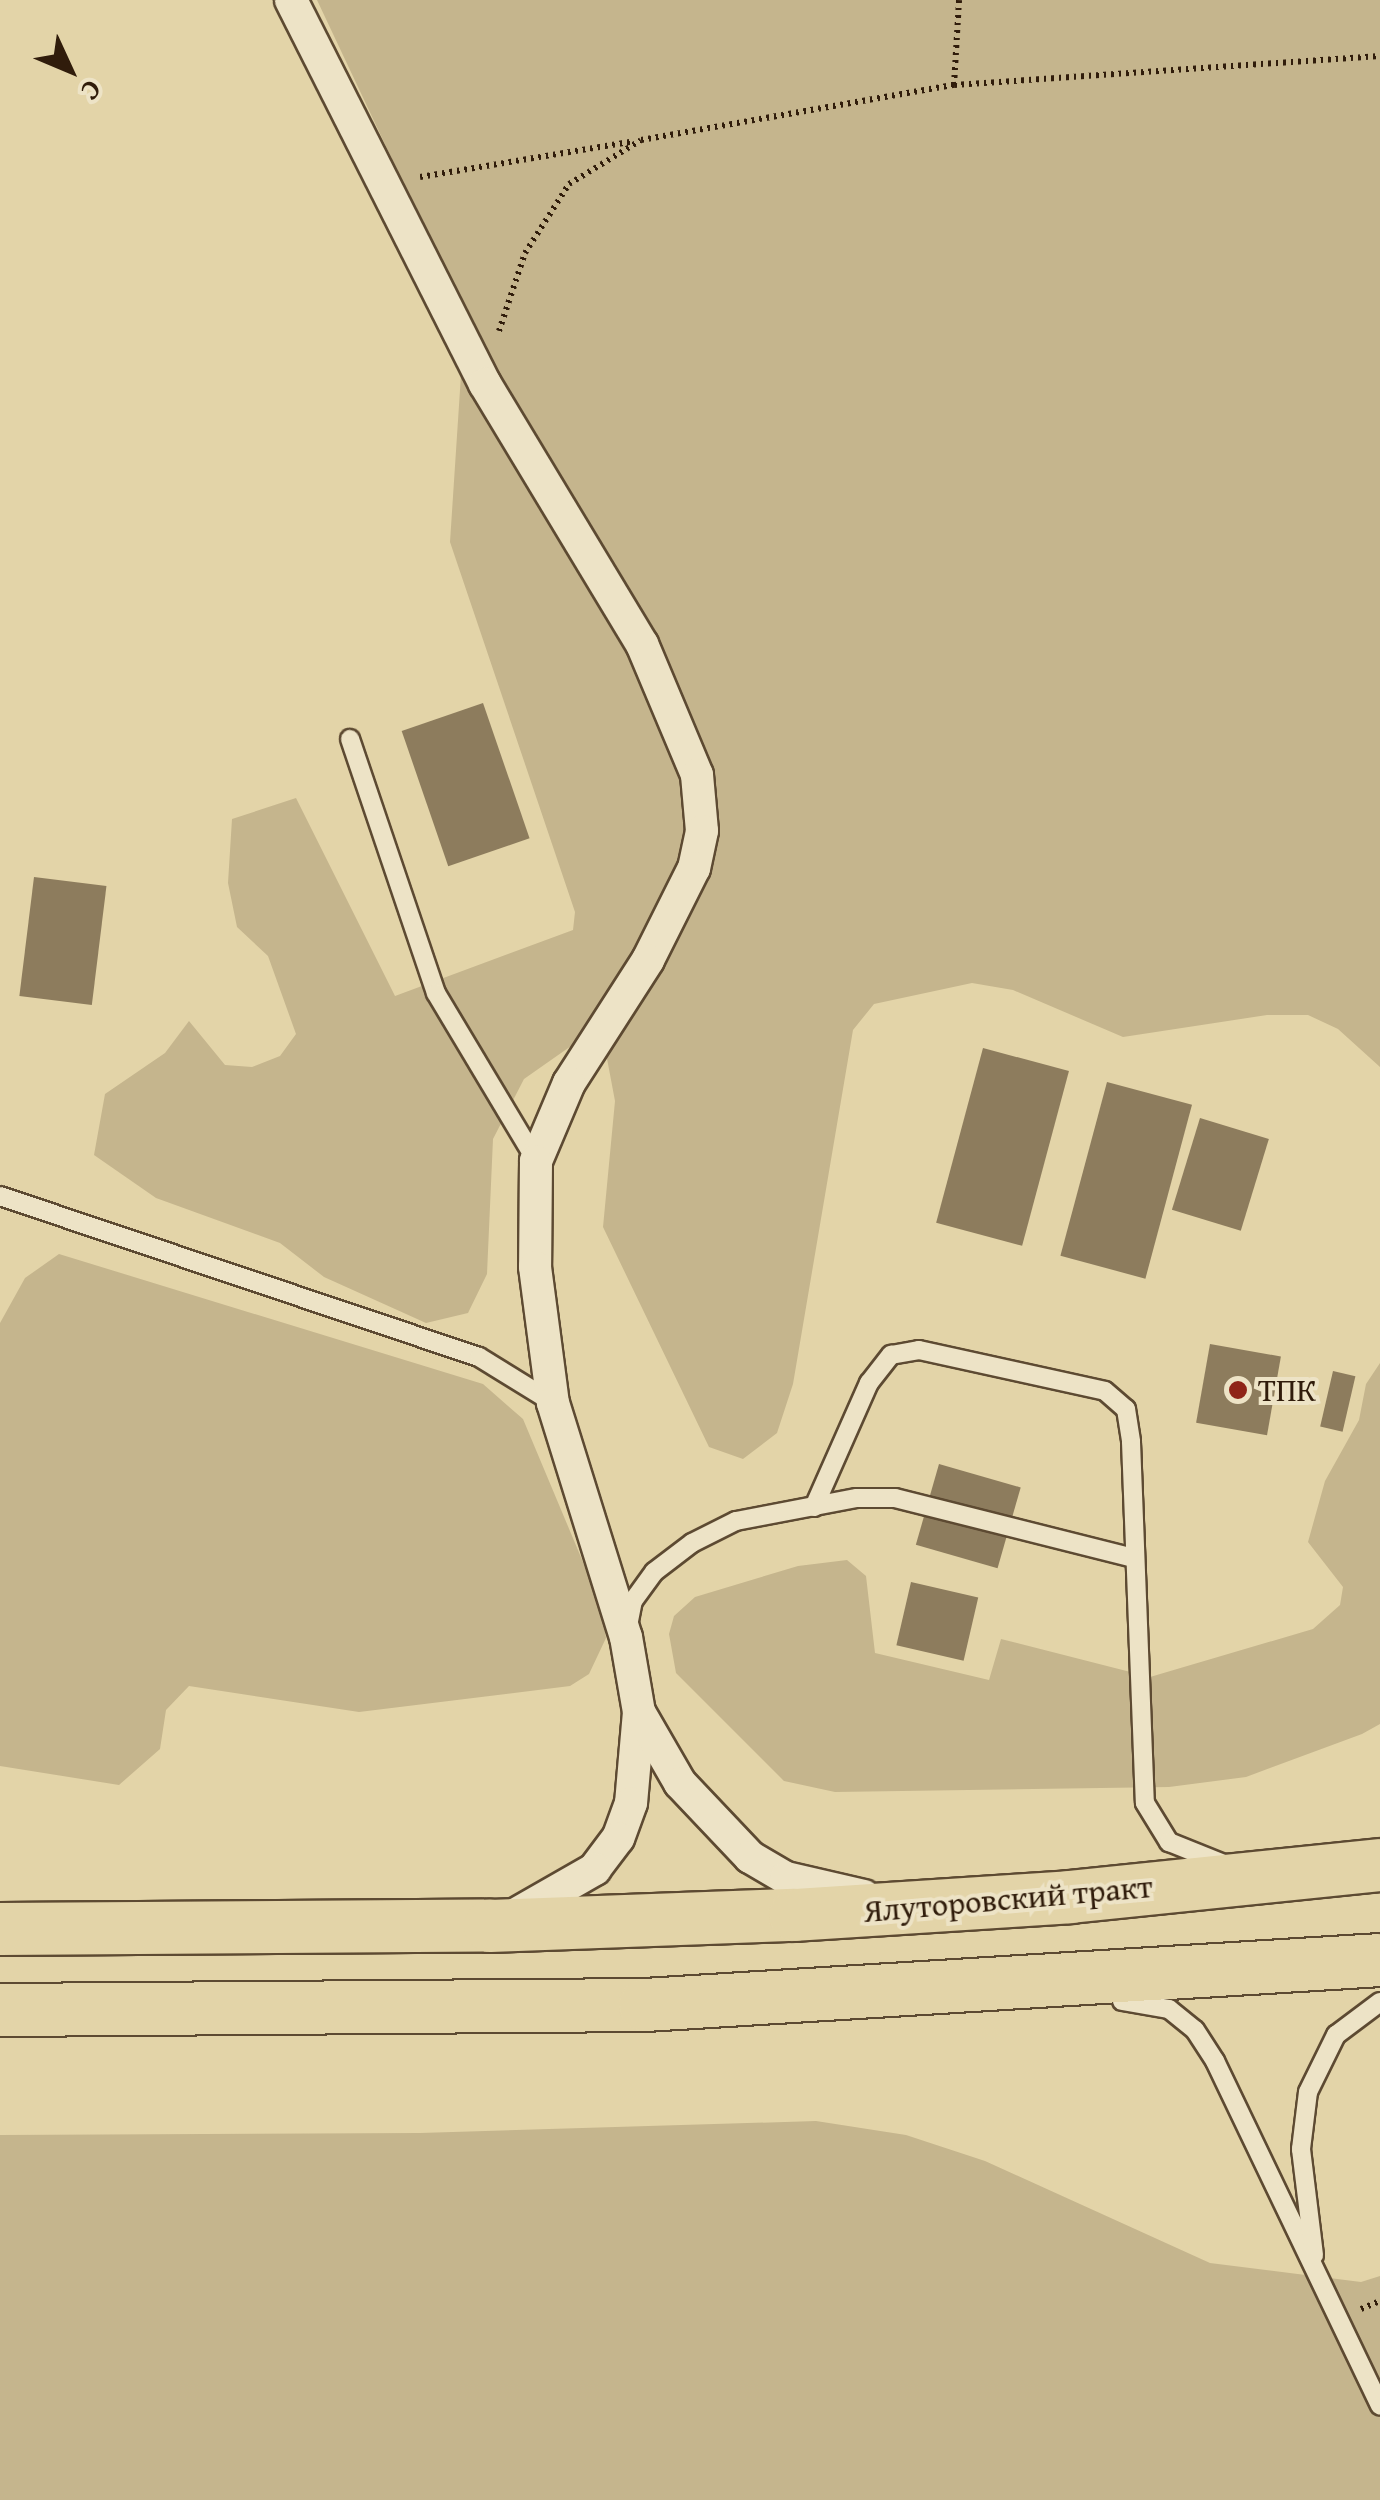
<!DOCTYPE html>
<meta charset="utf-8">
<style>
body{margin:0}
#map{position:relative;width:1380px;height:2500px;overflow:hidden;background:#e3d4a8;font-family:"Gentium Book Plus",serif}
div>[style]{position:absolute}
.green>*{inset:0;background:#c5b58d}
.building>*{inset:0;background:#8d7c5d;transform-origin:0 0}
.path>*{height:6px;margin-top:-3px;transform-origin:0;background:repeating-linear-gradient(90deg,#301c0b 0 2.5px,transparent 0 7.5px)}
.roads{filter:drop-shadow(2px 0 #5d4a32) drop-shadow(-2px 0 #5d4a32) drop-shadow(0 2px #5d4a32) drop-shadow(0 -2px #5d4a32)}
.lane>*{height:18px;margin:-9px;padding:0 9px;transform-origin:9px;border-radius:9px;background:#ede3c6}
.street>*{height:32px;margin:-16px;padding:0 16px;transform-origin:16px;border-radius:16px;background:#ede3c6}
.primary>*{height:52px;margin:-26px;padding:0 26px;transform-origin:26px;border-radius:26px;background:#e3d4a8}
.dots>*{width:28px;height:28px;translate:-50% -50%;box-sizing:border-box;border:5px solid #ede3c6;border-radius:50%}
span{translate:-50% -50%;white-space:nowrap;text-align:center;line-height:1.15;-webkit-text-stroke:8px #ede3c6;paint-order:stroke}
.poi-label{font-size:32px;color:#301c0b}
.left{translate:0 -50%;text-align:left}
.street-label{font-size:32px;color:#301c0b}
.north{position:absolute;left:20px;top:20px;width:100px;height:100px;-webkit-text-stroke:8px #ede3c6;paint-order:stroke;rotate:134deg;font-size:28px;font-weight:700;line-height:40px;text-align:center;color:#301c0b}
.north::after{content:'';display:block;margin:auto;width:35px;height:45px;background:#301c0b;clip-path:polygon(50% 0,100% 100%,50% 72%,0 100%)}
</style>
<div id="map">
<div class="green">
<div style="clip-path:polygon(317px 0,1380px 0,1380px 1067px,1338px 1029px,1308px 1015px,1267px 1015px,1123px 1037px,1013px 990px,972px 983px,874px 1004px,853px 1030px,793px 1384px,777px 1433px,743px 1459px,709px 1447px,603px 1227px,615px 1101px,605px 1048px,591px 1032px,524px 1079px,493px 1139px,487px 1274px,468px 1313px,426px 1323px,324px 1277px,280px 1243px,156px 1198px,94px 1155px,105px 1094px,165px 1053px,189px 1021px,225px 1065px,252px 1067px,280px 1056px,296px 1034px,268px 956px,237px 927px,228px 883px,232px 819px,296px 798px,395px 996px,573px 930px,575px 912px,450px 542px,465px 314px)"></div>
<div style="clip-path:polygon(59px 1254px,483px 1384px,523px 1419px,601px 1605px,606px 1638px,589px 1674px,570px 1686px,359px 1712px,189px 1686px,166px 1710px,160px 1749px,119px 1785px,0 1766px,0 1323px,25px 1278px)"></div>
<div style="clip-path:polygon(1380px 1363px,1380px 1724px,1362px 1734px,1246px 1777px,1169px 1787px,835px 1792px,784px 1781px,676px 1673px,669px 1634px,674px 1616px,695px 1597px,798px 1566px,847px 1560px,866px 1576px,875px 1653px,989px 1680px,1001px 1639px,1150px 1677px,1313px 1629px,1340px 1605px,1343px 1587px,1308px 1542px,1325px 1481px,1359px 1420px,1366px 1384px)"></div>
<div style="clip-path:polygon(816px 2121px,906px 2135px,985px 2161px,1210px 2263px,1361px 2282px,1380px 2276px,1380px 2500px,0 2500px,0 2135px,420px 2133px)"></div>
</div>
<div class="building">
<div style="left:483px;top:703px;width:143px;height:86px;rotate:71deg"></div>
<div style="left:34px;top:877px;width:73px;height:120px;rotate:7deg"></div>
<div style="left:983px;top:1048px;width:89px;height:181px;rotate:15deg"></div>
<div style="left:1107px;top:1082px;width:88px;height:180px;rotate:15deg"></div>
<div style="left:1200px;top:1118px;width:72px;height:96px;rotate:17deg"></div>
<div style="left:1210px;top:1344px;width:72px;height:80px;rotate:10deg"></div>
<div style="left:1333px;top:1371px;width:23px;height:57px;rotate:13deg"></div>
<div style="left:939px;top:1464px;width:85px;height:84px;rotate:16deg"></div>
<div style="left:911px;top:1582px;width:69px;height:65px;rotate:13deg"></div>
</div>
<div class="path">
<div style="left:954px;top:85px;width:85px;rotate:-86.6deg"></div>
<div style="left:420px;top:177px;width:217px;rotate:-9.5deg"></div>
<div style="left:499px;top:331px;width:82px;rotate:-71.6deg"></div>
<div style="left:525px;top:253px;width:82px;rotate:-57.5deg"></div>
<div style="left:569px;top:184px;width:84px;rotate:-31.4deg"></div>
<div style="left:641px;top:140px;width:318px;rotate:-10deg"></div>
<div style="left:954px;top:85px;width:427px;rotate:-3.9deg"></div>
<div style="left:1361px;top:2309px;width:21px;rotate:-23deg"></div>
</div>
<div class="roads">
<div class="lane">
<div style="left:350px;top:739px;width:268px;rotate:71.3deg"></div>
<div style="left:436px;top:993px;width:195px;rotate:59.1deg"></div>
<div style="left:0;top:1196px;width:505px;rotate:18.58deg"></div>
<div style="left:479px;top:1357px;width:86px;rotate:31.7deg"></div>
<div style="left:814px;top:1507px;width:136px;rotate:-66.1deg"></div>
<div style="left:869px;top:1383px;width:36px;rotate:-52deg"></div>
<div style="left:891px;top:1355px;width:28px;rotate:-10deg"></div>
<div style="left:919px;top:1350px;width:190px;rotate:12.4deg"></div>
<div style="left:1105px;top:1391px;width:28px;rotate:41deg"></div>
<div style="left:1126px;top:1409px;width:33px;rotate:81deg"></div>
<div style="left:1131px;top:1442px;width:361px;rotate:87.8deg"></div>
<div style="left:1145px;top:1803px;width:46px;rotate:58.4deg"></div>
<div style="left:1169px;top:1842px;width:59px;rotate:21.8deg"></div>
<div style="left:628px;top:1626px;width:25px;rotate:-79deg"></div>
<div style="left:633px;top:1601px;width:36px;rotate:-54deg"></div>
<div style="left:654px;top:1572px;width:48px;rotate:-37.3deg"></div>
<div style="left:692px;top:1543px;width:49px;rotate:-26.6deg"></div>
<div style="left:736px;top:1521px;width:123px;rotate:-10.8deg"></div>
<div style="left:857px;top:1498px;width:38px"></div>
<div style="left:895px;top:1498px;width:245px;rotate:14.1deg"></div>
<div style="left:1122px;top:2001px;width:48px;rotate:9.7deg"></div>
<div style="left:1169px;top:2009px;width:33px;rotate:39deg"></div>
<div style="left:1195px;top:2030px;width:37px;rotate:57deg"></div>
<div style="left:1215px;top:2061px;width:382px;rotate:64.4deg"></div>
<div style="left:1314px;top:2255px;width:107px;rotate:-97deg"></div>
<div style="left:1301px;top:2149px;width:57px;rotate:-83deg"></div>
<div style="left:1308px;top:2092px;width:64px;rotate:-63.8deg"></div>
<div style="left:1336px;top:2035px;width:55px;rotate:-36.9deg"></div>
</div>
<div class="street">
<div style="left:291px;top:0;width:430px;rotate:63.2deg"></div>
<div style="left:485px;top:384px;width:304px;rotate:58.9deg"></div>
<div style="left:642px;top:644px;width:142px;rotate:67.2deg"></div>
<div style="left:697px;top:775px;width:56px;rotate:84.9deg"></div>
<div style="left:702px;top:831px;width:38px;rotate:102deg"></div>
<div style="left:694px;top:868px;width:103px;rotate:116.6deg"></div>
<div style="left:648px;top:960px;width:146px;rotate:122.7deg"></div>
<div style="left:569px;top:1083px;width:85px;rotate:112.9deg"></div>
<div style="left:536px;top:1161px;width:106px;rotate:90.5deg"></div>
<div style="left:535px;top:1267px;width:137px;rotate:82.5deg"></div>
<div style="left:553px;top:1403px;width:245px;rotate:72.7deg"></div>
<div style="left:626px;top:1637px;width:76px;rotate:80.2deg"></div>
<div style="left:639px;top:1712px;width:91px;rotate:95deg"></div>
<div style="left:631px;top:1803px;width:37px;rotate:110deg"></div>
<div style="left:618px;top:1838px;width:39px;rotate:127deg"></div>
<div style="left:595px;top:1869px;width:95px;rotate:150.2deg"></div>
<div style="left:639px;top:1712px;width:82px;rotate:60deg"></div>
<div style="left:680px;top:1783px;width:102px;rotate:46.6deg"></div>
<div style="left:750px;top:1857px;width:42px;rotate:30.3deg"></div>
<div style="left:786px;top:1878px;width:80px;rotate:13deg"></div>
</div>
<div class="primary">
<div style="left:0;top:1929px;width:490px;rotate:-0.4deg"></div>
<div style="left:490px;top:1926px;width:305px;rotate:-2.1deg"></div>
<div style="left:795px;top:1915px;width:276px;rotate:-3.7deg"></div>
<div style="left:1070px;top:1897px;width:312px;rotate:-5.9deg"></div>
<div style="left:0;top:2010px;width:645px;rotate:-0.44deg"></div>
<div style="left:645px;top:2005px;width:736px;rotate:-3.5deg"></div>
</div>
</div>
<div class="dots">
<div style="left:1238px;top:1390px;background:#8f2418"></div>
</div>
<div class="poi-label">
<span class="left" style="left:1258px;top:1390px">ТПК</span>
</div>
<div class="street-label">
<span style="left:1008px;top:1899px;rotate:-5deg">Ялуторовский тракт</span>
</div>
<div class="north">С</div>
</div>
